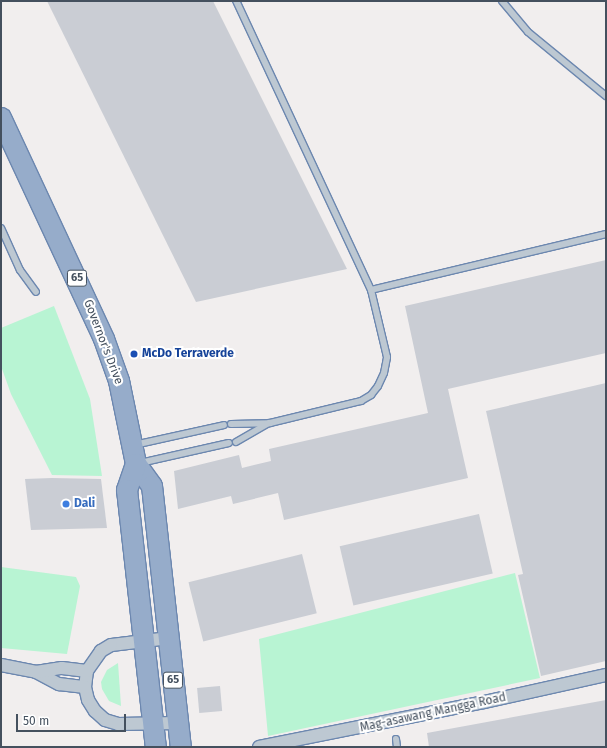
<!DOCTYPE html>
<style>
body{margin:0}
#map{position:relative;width:607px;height:748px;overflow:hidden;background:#f1eeee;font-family:"Fira Sans",sans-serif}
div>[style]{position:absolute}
.green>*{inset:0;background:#b8f4d3}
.building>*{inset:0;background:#cacdd4;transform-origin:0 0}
.roads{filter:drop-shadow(1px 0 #6c87af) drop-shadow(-1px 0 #6c87af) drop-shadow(0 1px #6c87af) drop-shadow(0 -1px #6c87af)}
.service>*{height:6px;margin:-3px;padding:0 3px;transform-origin:3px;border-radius:3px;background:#bdc8d2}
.minor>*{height:12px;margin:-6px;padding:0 6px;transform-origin:6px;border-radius:6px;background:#bdc8d2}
.trunk>*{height:20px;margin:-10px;padding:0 10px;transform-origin:10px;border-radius:10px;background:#96acca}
.dots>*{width:11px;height:11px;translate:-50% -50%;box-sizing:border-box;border:2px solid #fff;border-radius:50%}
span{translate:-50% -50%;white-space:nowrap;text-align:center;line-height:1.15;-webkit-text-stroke:4px #fff;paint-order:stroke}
.shield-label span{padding:1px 3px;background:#fff;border:1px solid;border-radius:3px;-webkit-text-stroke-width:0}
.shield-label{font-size:11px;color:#44505e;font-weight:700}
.street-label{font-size:12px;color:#44505e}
.transit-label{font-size:12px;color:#164399;font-weight:700}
.left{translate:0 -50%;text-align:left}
.shop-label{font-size:12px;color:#366cbe;font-weight:700}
.frame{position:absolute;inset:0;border:2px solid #44505e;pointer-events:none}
.scale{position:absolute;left:16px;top:714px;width:110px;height:18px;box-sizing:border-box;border:2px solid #44505e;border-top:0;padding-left:5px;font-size:12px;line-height:14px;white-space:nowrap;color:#44505e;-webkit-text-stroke:3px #fff;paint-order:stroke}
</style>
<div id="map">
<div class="green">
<div style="clip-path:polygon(54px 306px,90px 399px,102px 476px,52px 475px,11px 394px,1px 366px,1px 328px)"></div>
<div style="clip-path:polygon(1px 567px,76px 577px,80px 586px,67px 654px,1px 648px)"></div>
<div style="clip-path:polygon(515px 573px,540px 678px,268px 736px,259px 639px)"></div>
<div style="clip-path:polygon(118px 663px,121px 706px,109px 701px,102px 689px,101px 682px,107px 670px)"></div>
</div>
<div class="building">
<div style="clip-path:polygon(47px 1px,213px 1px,347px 269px,196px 302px)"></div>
<div style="clip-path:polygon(606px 260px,606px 353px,448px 389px,468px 478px,284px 520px,278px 493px,233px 504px,231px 496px,178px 509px,174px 471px,239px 455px,242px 468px,271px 461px,269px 449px,428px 413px,405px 306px)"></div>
<div style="clip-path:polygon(606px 383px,606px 661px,541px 676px,518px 575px,523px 574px,486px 411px)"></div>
<div style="clip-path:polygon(52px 478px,101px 479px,107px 528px,31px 530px,25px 479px)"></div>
<div style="left:479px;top:514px;width:61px;height:143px;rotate:77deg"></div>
<div style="left:302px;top:554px;width:61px;height:117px;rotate:76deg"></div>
<div style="left:220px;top:686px;width:25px;height:23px;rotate:85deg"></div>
<div style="clip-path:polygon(606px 700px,606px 747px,429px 747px,427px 733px)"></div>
</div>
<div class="roads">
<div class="service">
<div style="left:502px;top:1px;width:40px;rotate:50deg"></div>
<div style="left:528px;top:32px;width:101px;rotate:39.4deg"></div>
<div style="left:1px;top:228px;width:46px;rotate:65.7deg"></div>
<div style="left:20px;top:270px;width:27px;rotate:54deg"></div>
<div style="left:371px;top:290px;width:242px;rotate:-13.4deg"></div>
<div style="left:231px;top:424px;width:39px;rotate:-1deg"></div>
<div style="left:270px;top:423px;width:94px;rotate:-13.6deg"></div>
<div style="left:361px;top:401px;width:12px;rotate:-31deg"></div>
<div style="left:371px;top:395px;width:11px;rotate:-52deg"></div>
<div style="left:378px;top:386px;width:14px;rotate:-65deg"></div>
<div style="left:384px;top:373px;width:16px;rotate:-79deg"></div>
<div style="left:387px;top:357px;width:69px;rotate:-103.4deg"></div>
<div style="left:371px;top:290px;width:319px;rotate:-115deg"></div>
<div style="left:236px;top:442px;width:38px;rotate:-30deg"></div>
<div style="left:134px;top:445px;width:92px;rotate:-12.5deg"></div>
<div style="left:140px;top:463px;width:91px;rotate:-12.7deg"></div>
<div style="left:396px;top:739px;width:8px;rotate:83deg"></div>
</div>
<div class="minor">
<div style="left:169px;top:638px;width:58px;rotate:173.1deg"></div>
<div style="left:111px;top:645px;width:12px;rotate:149deg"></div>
<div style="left:101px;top:651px;width:24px;rotate:125deg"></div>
<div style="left:87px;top:671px;width:16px;rotate:97deg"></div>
<div style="left:85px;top:687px;width:13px;rotate:77deg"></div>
<div style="left:88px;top:700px;width:13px;rotate:58deg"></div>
<div style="left:95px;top:711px;width:13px;rotate:42deg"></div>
<div style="left:105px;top:720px;width:14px;rotate:17deg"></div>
<div style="left:118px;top:724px;width:60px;rotate:-1deg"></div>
<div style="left:1px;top:665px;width:36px;rotate:11deg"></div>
<div style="left:36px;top:672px;width:26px;rotate:28deg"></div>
<div style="left:59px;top:684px;width:26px;rotate:7deg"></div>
<div style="left:36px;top:672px;width:26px;rotate:-9deg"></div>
<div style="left:62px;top:668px;width:25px;rotate:7deg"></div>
<div style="left:259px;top:747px;width:229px;rotate:-11.3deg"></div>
<div style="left:484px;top:702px;width:125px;rotate:-12.5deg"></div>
</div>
<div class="trunk">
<div style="left:1px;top:118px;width:244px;rotate:65deg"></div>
<div style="left:104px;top:339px;width:45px;rotate:70.3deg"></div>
<div style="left:119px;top:381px;width:85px;rotate:78.4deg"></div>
<div style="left:136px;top:464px;width:27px;rotate:54deg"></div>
<div style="left:152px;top:486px;width:263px;rotate:83.7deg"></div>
<div style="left:136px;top:464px;width:28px;rotate:109deg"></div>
<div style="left:127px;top:490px;width:259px;rotate:83.6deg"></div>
</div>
</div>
<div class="dots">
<div style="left:134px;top:354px;background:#1a4fb4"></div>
<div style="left:66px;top:504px;background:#3f7fe0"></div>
</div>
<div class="shield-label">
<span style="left:77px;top:278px">65</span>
<span style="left:173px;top:680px">65</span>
</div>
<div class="street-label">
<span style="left:103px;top:342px;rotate:69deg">Governor's Drive</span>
<span style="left:433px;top:713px;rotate:-12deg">Mag-asawang Mangga Road</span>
</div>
<div class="transit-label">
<span class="left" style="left:142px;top:354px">McDo Terraverde</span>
</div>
<div class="shop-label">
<span class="left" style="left:74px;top:504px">Dali</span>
</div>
<div class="frame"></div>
<div class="scale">50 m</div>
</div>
